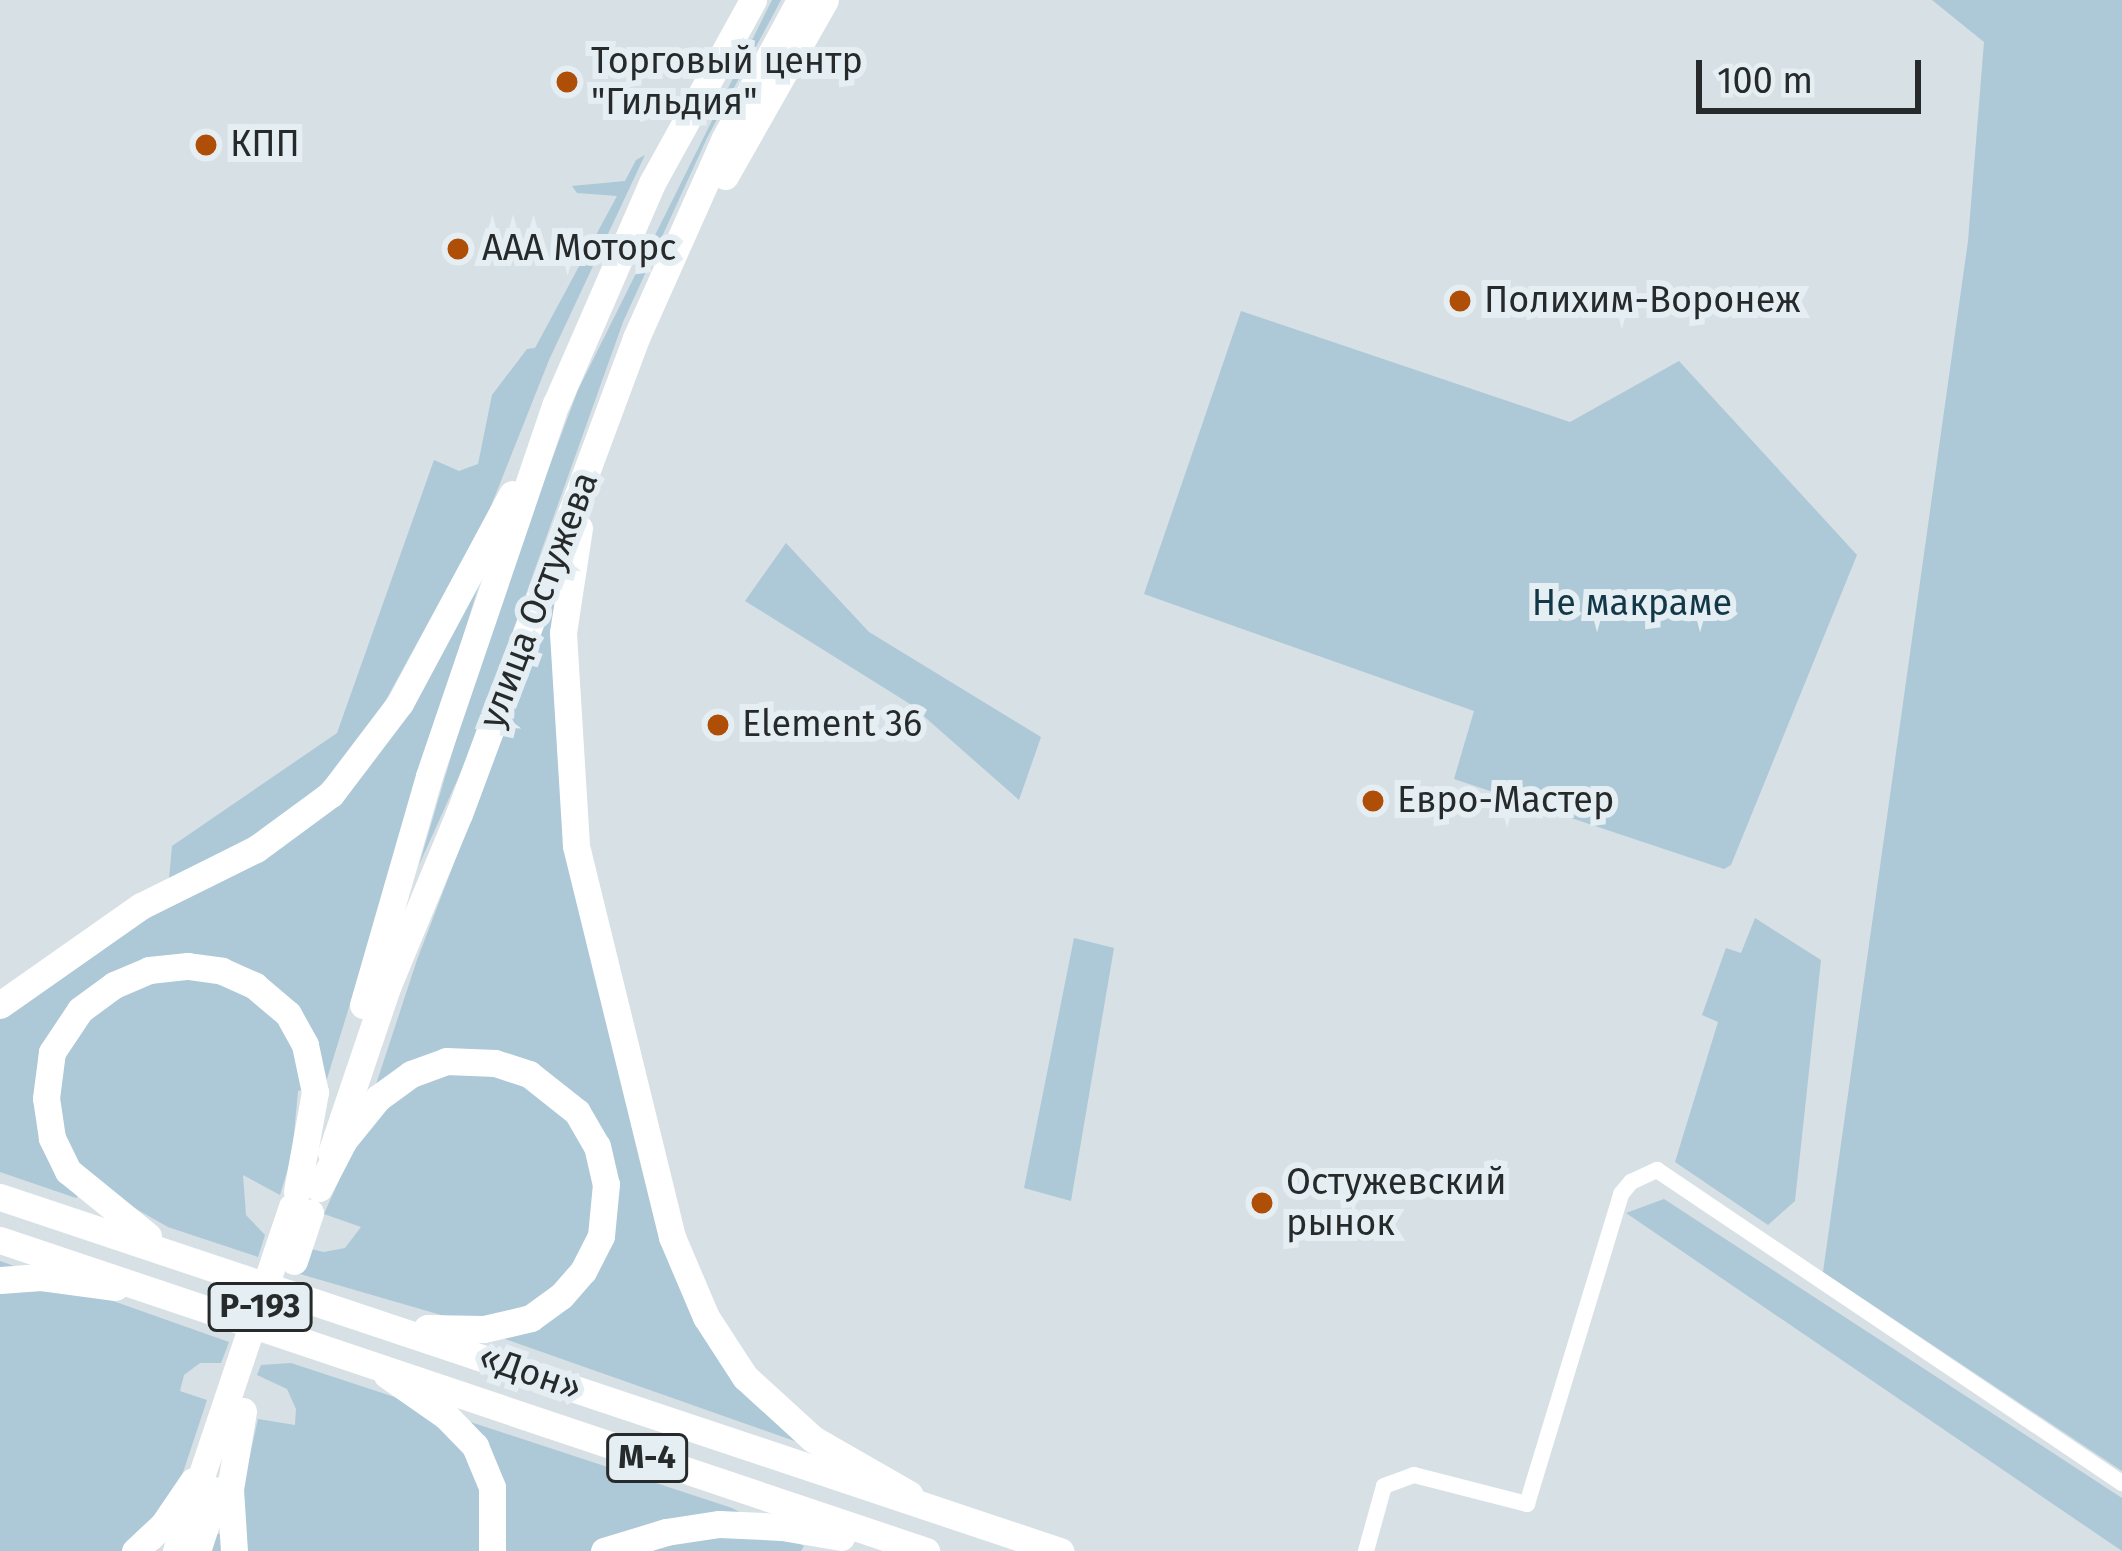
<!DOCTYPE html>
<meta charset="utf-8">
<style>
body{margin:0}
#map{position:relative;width:2122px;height:1551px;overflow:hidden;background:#d7e0e5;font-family:"Fira Sans",sans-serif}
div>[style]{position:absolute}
.green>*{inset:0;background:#adc8d6}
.minor>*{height:16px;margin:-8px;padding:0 8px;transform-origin:8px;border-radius:8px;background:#fff}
.primary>*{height:27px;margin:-13.5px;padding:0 13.5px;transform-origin:13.5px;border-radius:13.5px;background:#fff}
.trunk>*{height:27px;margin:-13.5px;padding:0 13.5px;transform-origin:13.5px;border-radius:13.5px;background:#fff}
.dots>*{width:33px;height:33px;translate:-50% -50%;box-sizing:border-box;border:6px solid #e4eef3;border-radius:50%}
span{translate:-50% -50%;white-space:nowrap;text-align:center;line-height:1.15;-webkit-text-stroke:12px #e4eef3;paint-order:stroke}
.shield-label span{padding:3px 9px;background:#e4eef3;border:3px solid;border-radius:9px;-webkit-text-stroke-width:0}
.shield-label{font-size:33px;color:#262a2b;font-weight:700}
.poi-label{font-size:36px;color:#262a2b}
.left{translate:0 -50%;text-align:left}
.street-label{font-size:36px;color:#262a2b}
.park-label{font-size:36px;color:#123747}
.scale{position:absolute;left:1696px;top:60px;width:225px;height:54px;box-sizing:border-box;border:6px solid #262a2b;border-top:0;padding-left:15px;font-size:36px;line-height:42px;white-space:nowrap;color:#262a2b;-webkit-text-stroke:9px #e4eef3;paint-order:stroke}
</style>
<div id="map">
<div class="green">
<div style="clip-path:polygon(772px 0,781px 0,707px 138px,623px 322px,469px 754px,419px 865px,490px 625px,578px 390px)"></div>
<div style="clip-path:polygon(1932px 0,2122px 0,2122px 1471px,1823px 1272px,1968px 241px,1984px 42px)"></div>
<div style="clip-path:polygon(645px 155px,549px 360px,489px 511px,363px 742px,289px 817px,169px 879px,172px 846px,337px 733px,434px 460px,459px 471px,478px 464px,492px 395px,527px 349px,535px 348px,617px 196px,577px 193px,572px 186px,625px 181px,636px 160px)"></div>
<div style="clip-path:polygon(1241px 311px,1570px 422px,1679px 361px,1857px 555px,1731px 865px,1724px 869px,1454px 779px,1474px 711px,1144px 594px)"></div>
<div style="clip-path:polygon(786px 543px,869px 632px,1041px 737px,1019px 800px,910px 704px,745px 601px)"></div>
<div style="clip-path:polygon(486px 562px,326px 1082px,298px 1091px,292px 1155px,280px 1195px,243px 1175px,246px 1215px,265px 1235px,258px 1257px,168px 1227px,92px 1184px,76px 1198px,0 1172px,0 1019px,89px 952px,346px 795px,392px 735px)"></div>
<div style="clip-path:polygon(559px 588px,553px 679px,666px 1247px,803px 1444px,505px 1339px,499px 1319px,448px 1317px,293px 1272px,302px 1247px,324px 1252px,345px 1248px,361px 1227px,324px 1214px,360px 1133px,417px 960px)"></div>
<div style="clip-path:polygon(1755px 918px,1821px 960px,1795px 1201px,1768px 1225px,1675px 1162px,1718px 1022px,1702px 1015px,1726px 948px,1741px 953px)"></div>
<div style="clip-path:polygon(1074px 938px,1114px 948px,1071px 1201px,1024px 1188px)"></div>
<div style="clip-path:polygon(1664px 1199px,2122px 1498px,2122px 1551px,1626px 1213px)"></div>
<div style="clip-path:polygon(0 1261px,229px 1342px,221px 1363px,200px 1363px,184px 1375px,180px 1391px,207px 1400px,157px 1551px,0 1551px)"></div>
<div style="clip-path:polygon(291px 1363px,732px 1508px,804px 1546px,801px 1551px,204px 1551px,208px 1536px,242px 1529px,244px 1482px,258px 1419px,295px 1425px,296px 1409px,287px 1389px,257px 1375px,261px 1365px)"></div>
</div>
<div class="minor">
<div style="left:1366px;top:1551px;width:67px;rotate:-74.5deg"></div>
<div style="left:1384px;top:1486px;width:32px;rotate:-20deg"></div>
<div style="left:1414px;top:1475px;width:117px;rotate:14.4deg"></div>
<div style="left:1527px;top:1504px;width:324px;rotate:-73.1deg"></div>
<div style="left:1621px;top:1194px;width:16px;rotate:-50deg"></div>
<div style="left:1631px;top:1182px;width:29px;rotate:-25deg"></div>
<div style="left:1657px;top:1170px;width:561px;rotate:33.95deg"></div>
</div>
<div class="primary">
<div style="left:725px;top:176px;width:202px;rotate:-60.4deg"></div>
<div style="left:579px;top:528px;width:106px;rotate:98.7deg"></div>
<div style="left:563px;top:633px;width:213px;rotate:86.5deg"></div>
<div style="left:576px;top:846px;width:403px;rotate:76.2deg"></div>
<div style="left:672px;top:1237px;width:87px;rotate:67deg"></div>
<div style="left:706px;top:1317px;width:72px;rotate:57deg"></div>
<div style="left:745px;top:1377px;width:92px;rotate:42.4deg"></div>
<div style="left:813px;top:1439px;width:111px;rotate:29.8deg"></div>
<div style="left:0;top:1005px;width:172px;rotate:-35.1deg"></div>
<div style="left:141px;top:906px;width:128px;rotate:-26.4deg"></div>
<div style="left:256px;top:849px;width:93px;rotate:-36.3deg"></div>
<div style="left:331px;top:794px;width:114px;rotate:-52.8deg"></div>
<div style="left:400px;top:703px;width:237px;rotate:-61.8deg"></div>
<div style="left:363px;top:1005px;width:238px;rotate:-73.9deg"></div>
<div style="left:429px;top:776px;width:393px;rotate:-71.2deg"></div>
<div style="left:556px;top:404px;width:241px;rotate:-66.5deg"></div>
<div style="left:652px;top:183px;width:209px;rotate:-61.1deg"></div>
<div style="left:331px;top:1153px;width:177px;rotate:-71.3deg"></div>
<div style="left:388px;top:985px;width:185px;rotate:-67.5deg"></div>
<div style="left:459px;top:814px;width:508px;rotate:-69.6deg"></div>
<div style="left:636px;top:338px;width:217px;rotate:-66deg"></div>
<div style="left:724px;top:140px;width:159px;rotate:-61.5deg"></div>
<div style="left:0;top:1280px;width:41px;rotate:-4.2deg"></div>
<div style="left:41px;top:1277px;width:75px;rotate:7.7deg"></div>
<div style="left:387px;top:1375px;width:72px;rotate:34.8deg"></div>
<div style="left:446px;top:1416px;width:42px;rotate:46deg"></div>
<div style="left:475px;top:1446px;width:44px;rotate:67.5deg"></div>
<div style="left:492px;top:1487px;width:64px;rotate:90deg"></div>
<div style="left:135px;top:1551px;width:38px;rotate:-43deg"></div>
<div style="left:163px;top:1525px;width:53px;rotate:-55.7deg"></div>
<div style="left:234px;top:1551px;width:62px;rotate:-93.7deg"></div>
<div style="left:230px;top:1489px;width:79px;rotate:-80.5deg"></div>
</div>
<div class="trunk">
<div style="left:319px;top:1188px;width:54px;rotate:-62.5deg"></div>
<div style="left:344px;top:1140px;width:54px;rotate:-51deg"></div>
<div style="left:378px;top:1098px;width:41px;rotate:-36deg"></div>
<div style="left:411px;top:1074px;width:37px;rotate:-20deg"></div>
<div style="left:446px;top:1061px;width:49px;rotate:2.3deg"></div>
<div style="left:495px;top:1063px;width:36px;rotate:18deg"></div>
<div style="left:529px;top:1074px;width:61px;rotate:38.4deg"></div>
<div style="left:577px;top:1112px;width:39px;rotate:60deg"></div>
<div style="left:597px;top:1146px;width:39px;rotate:77deg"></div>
<div style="left:606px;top:1184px;width:52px;rotate:95.5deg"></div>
<div style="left:601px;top:1236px;width:39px;rotate:117deg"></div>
<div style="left:583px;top:1271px;width:33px;rotate:131deg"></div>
<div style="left:561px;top:1296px;width:37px;rotate:144deg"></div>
<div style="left:531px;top:1318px;width:48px;rotate:166.8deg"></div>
<div style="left:484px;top:1329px;width:57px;rotate:-179deg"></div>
<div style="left:0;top:1197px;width:1118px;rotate:18.47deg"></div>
<div style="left:148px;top:1236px;width:103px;rotate:-140.9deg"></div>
<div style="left:68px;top:1171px;width:37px;rotate:-116deg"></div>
<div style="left:52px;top:1138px;width:40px;rotate:-98.5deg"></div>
<div style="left:46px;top:1098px;width:46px;rotate:-82.6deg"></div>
<div style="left:52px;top:1052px;width:50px;rotate:-56.3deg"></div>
<div style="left:80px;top:1010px;width:42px;rotate:-36.3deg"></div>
<div style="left:114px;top:985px;width:38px;rotate:-23deg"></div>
<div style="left:149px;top:970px;width:39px;rotate:-6deg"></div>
<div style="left:188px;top:966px;width:34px;rotate:8deg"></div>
<div style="left:222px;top:971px;width:36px;rotate:24deg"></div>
<div style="left:255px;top:986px;width:43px;rotate:40.3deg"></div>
<div style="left:288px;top:1014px;width:35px;rotate:61deg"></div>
<div style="left:305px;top:1045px;width:48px;rotate:78deg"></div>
<div style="left:315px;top:1092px;width:101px;rotate:100.3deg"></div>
<div style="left:0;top:1240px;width:977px;rotate:18.56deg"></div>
<div style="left:294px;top:1261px;width:51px;rotate:-71.6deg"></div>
<div style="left:176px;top:1551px;width:363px;rotate:-71.4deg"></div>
<div style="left:197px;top:1551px;width:64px;rotate:-71.8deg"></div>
<div style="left:604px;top:1551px;width:65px;rotate:-17deg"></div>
<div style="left:666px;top:1532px;width:54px;rotate:-8.6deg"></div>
<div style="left:719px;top:1524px;width:63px;rotate:2.7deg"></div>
<div style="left:782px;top:1527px;width:60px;rotate:9.6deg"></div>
</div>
<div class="dots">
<div style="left:567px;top:82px;background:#af4e07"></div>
<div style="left:206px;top:145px;background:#af4e07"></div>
<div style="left:458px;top:249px;background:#af4e07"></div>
<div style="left:1460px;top:301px;background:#af4e07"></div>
<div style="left:718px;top:725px;background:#af4e07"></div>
<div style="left:1373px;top:801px;background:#af4e07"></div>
<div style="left:1262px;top:1203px;background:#af4e07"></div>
</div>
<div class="shield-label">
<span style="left:260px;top:1307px">Р-193</span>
<span style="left:647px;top:1458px">М-4</span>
</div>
<div class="poi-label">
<span class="left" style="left:591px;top:82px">Торговый центр<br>"Гильдия"</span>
<span class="left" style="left:230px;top:145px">КПП</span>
<span class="left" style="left:482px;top:249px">ААА Моторс</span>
<span class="left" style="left:1484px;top:301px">Полихим-Воронеж</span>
<span class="left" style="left:742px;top:725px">Element 36</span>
<span class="left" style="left:1397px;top:801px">Евро-Мастер</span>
<span class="left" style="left:1286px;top:1203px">Остужевский<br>рынок</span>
</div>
<div class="street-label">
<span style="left:539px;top:600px;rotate:-69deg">улица Остужева</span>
<span style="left:530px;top:1373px;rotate:19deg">«Дон»</span>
</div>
<div class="park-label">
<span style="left:1632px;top:604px">Не макраме</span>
</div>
<div class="scale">100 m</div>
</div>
